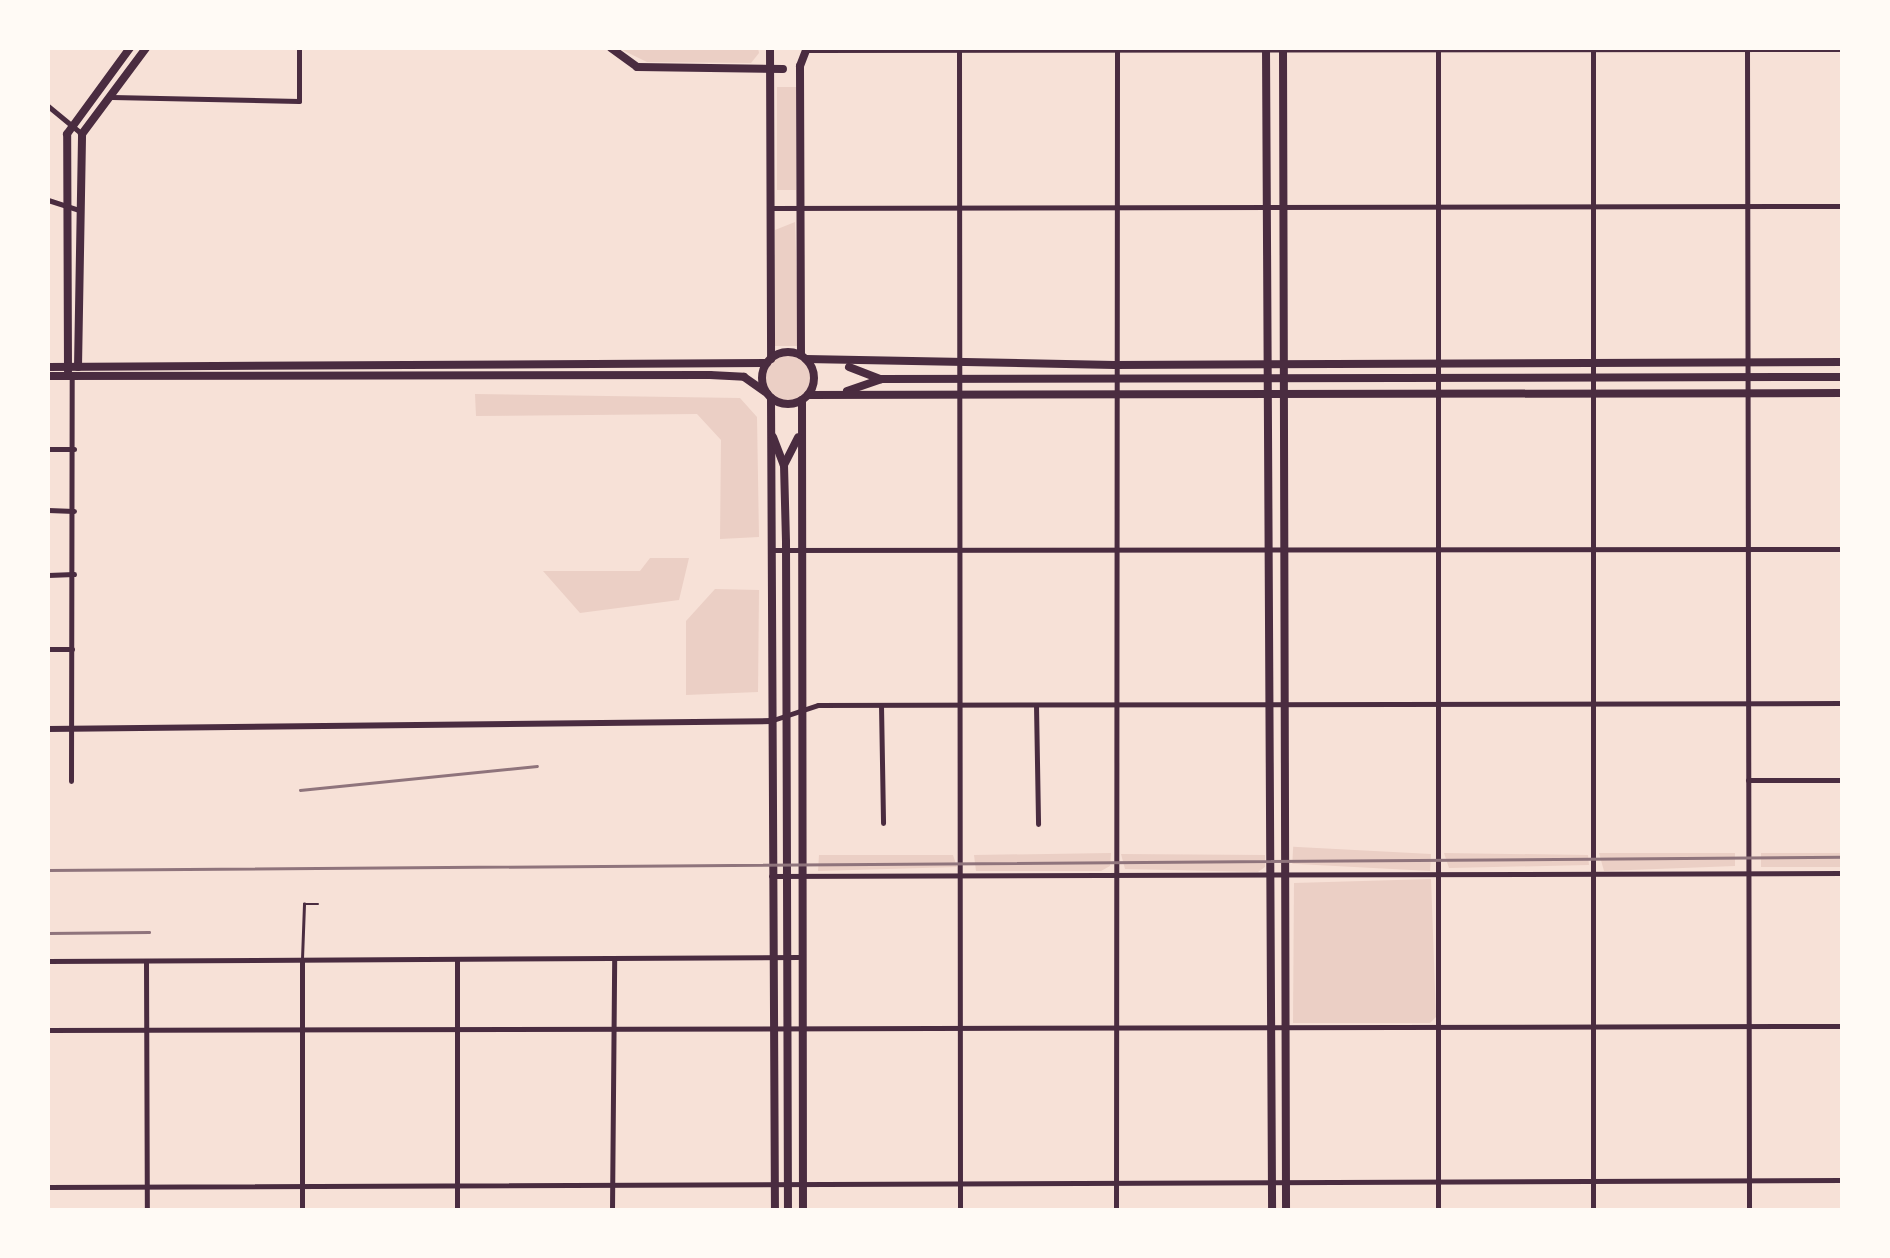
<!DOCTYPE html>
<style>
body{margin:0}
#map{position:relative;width:1890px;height:1258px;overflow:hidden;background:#f7e1d7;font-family:Rubik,sans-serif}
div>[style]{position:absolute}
.green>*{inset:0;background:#ebcfc5;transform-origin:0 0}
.round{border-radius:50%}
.service>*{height:2.5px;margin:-1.25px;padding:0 1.25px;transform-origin:1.25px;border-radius:1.25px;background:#4a2c40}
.minor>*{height:5px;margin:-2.5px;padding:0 2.5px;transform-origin:2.5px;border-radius:2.5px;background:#4a2c40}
.tertiary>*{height:6px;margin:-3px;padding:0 3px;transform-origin:3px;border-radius:3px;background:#4a2c40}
.secondary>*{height:8px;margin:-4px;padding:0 4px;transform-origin:4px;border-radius:4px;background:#4a2c40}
.primary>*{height:8px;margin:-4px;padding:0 4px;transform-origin:4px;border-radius:4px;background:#4a2c40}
.primary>.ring{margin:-4px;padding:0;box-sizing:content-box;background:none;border:8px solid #4a2c40;border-radius:50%}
.rail>*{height:2.5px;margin:-1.25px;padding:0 1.25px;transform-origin:1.25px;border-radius:1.25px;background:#8f747c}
span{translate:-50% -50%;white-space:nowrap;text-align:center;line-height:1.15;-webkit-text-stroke:8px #fffaf5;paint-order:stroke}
.frame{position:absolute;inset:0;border:50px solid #fffaf5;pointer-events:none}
</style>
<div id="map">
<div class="green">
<div style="clip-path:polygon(618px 48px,758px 48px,759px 53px,751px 63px,647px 62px)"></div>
<div style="left:777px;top:87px;width:19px;height:103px"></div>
<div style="clip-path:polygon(795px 222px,799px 346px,775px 346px,775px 230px)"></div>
<div class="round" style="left:765px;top:355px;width:46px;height:46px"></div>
<div style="clip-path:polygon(475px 394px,740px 398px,757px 417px,759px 537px,720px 539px,721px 440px,697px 414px,476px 416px)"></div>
<div style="clip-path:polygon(650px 558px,689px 558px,679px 600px,580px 613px,543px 571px,640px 571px)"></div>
<div style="clip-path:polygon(715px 589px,759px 590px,758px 692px,686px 695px,686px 621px)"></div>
<div style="clip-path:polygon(1111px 853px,1110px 866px,1101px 871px,976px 871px,974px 855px)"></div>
<div style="clip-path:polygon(1444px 853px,1588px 855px,1589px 865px,1449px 868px)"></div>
<div style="clip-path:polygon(1599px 853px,1735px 853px,1735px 866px,1604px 871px)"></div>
<div style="left:1842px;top:853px;width:14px;height:81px;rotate:90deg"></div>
<div style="clip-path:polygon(1121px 854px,1265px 855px,1265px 867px,1258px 872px,1125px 869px)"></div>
<div style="left:1431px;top:854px;width:17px;height:138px;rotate:93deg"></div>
<div style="clip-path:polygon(819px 855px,953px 855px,957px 867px,818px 871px)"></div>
<div style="clip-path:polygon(1431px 879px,1436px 1017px,1430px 1023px,1293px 1023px,1294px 883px)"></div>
</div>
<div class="service">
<div style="left:302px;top:959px;width:55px;rotate:-87.9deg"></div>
<div style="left:304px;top:904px;width:14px"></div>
</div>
<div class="minor">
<div style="left:959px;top:48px;width:1162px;rotate:89.95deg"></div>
<div style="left:1438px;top:48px;width:1162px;rotate:90deg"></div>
<div style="left:1747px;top:48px;width:1162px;rotate:89.9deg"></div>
<div style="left:808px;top:50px;width:1034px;rotate:-0.06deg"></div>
<div style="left:112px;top:97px;width:187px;rotate:1.2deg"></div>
<div style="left:299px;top:101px;width:53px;rotate:-90deg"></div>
<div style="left:48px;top:106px;width:44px;rotate:39.5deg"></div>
<div style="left:48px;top:200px;width:33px;rotate:18deg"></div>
<div style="left:772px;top:208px;width:1070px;rotate:-0.11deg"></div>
<div style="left:48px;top:449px;width:26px"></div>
<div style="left:48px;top:510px;width:26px;rotate:2deg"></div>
<div style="left:771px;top:550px;width:1071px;rotate:-0.05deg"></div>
<div style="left:48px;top:575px;width:26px;rotate:-2deg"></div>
<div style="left:48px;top:649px;width:24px"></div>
<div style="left:881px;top:705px;width:118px;rotate:89deg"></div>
<div style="left:1036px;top:705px;width:119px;rotate:89deg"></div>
<div style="left:773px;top:720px;width:47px;rotate:-18.4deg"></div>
<div style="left:818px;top:705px;width:1024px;rotate:-0.11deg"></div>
<div style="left:1748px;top:780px;width:94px"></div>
<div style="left:71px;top:781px;width:405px;rotate:-89.9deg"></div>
<div style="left:771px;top:876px;width:1071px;rotate:-0.16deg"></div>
<div style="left:457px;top:959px;width:251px;rotate:90deg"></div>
<div style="left:302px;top:960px;width:250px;rotate:90deg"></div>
<div style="left:48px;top:961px;width:750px;rotate:-0.31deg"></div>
<div style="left:146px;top:961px;width:249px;rotate:89.8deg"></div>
<div style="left:48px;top:1030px;width:1794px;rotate:-0.13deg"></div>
<div style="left:48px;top:1187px;width:1794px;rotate:-0.22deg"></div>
<div style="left:612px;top:1210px;width:250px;rotate:-89.5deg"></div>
<div style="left:1116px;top:1210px;width:1162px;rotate:-89.95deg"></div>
<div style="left:1593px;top:1210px;width:1162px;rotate:-90deg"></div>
</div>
<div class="tertiary">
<div style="left:48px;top:729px;width:723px;rotate:-0.63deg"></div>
</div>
<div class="secondary">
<div style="left:611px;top:48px;width:32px;rotate:36deg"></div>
<div style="left:637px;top:67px;width:146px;rotate:0.8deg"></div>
<div style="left:770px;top:48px;width:311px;rotate:89.8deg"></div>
<div style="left:1266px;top:48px;width:1162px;rotate:89.7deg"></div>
<div style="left:1283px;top:48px;width:1162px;rotate:89.85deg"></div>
<div style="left:801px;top:355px;width:289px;rotate:-90.2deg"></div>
<div style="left:800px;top:66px;width:19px;rotate:-69deg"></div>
<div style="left:78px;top:367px;width:233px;rotate:-89deg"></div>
<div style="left:82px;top:134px;width:107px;rotate:-53.3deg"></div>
<div style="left:68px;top:371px;width:237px;rotate:-90.2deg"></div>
<div style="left:67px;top:134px;width:107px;rotate:-53.8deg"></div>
</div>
<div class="primary">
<div class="ring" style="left:762px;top:352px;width:44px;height:44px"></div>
<div style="left:806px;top:359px;width:309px;rotate:1.1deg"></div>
<div style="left:1115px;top:365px;width:727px;rotate:-0.24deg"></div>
<div style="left:48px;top:367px;width:719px;rotate:-0.32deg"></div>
<div style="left:849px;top:367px;width:34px;rotate:21deg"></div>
<div style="left:881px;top:379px;width:961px;rotate:-0.12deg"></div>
<div style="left:48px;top:376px;width:662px;rotate:-0.09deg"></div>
<div style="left:710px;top:375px;width:34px;rotate:3deg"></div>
<div style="left:744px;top:377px;width:28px;rotate:35deg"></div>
<div style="left:847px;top:391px;width:36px;rotate:-19deg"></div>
<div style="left:808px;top:395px;width:1034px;rotate:-0.11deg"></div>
<div style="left:771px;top:398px;width:812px;rotate:89.72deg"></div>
<div style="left:802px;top:400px;width:810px;rotate:89.93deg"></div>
<div style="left:773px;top:437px;width:30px;rotate:69deg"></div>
<div style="left:784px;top:465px;width:77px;rotate:88.5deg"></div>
<div style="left:786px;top:542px;width:668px;rotate:89.83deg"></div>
<div style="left:784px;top:465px;width:31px;rotate:-63deg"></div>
</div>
<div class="rail">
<div style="left:300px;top:790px;width:238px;rotate:-5.8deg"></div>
<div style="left:48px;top:870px;width:1794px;rotate:-0.42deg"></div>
<div style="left:48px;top:933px;width:101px;rotate:-0.6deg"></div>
</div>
<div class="frame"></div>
</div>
